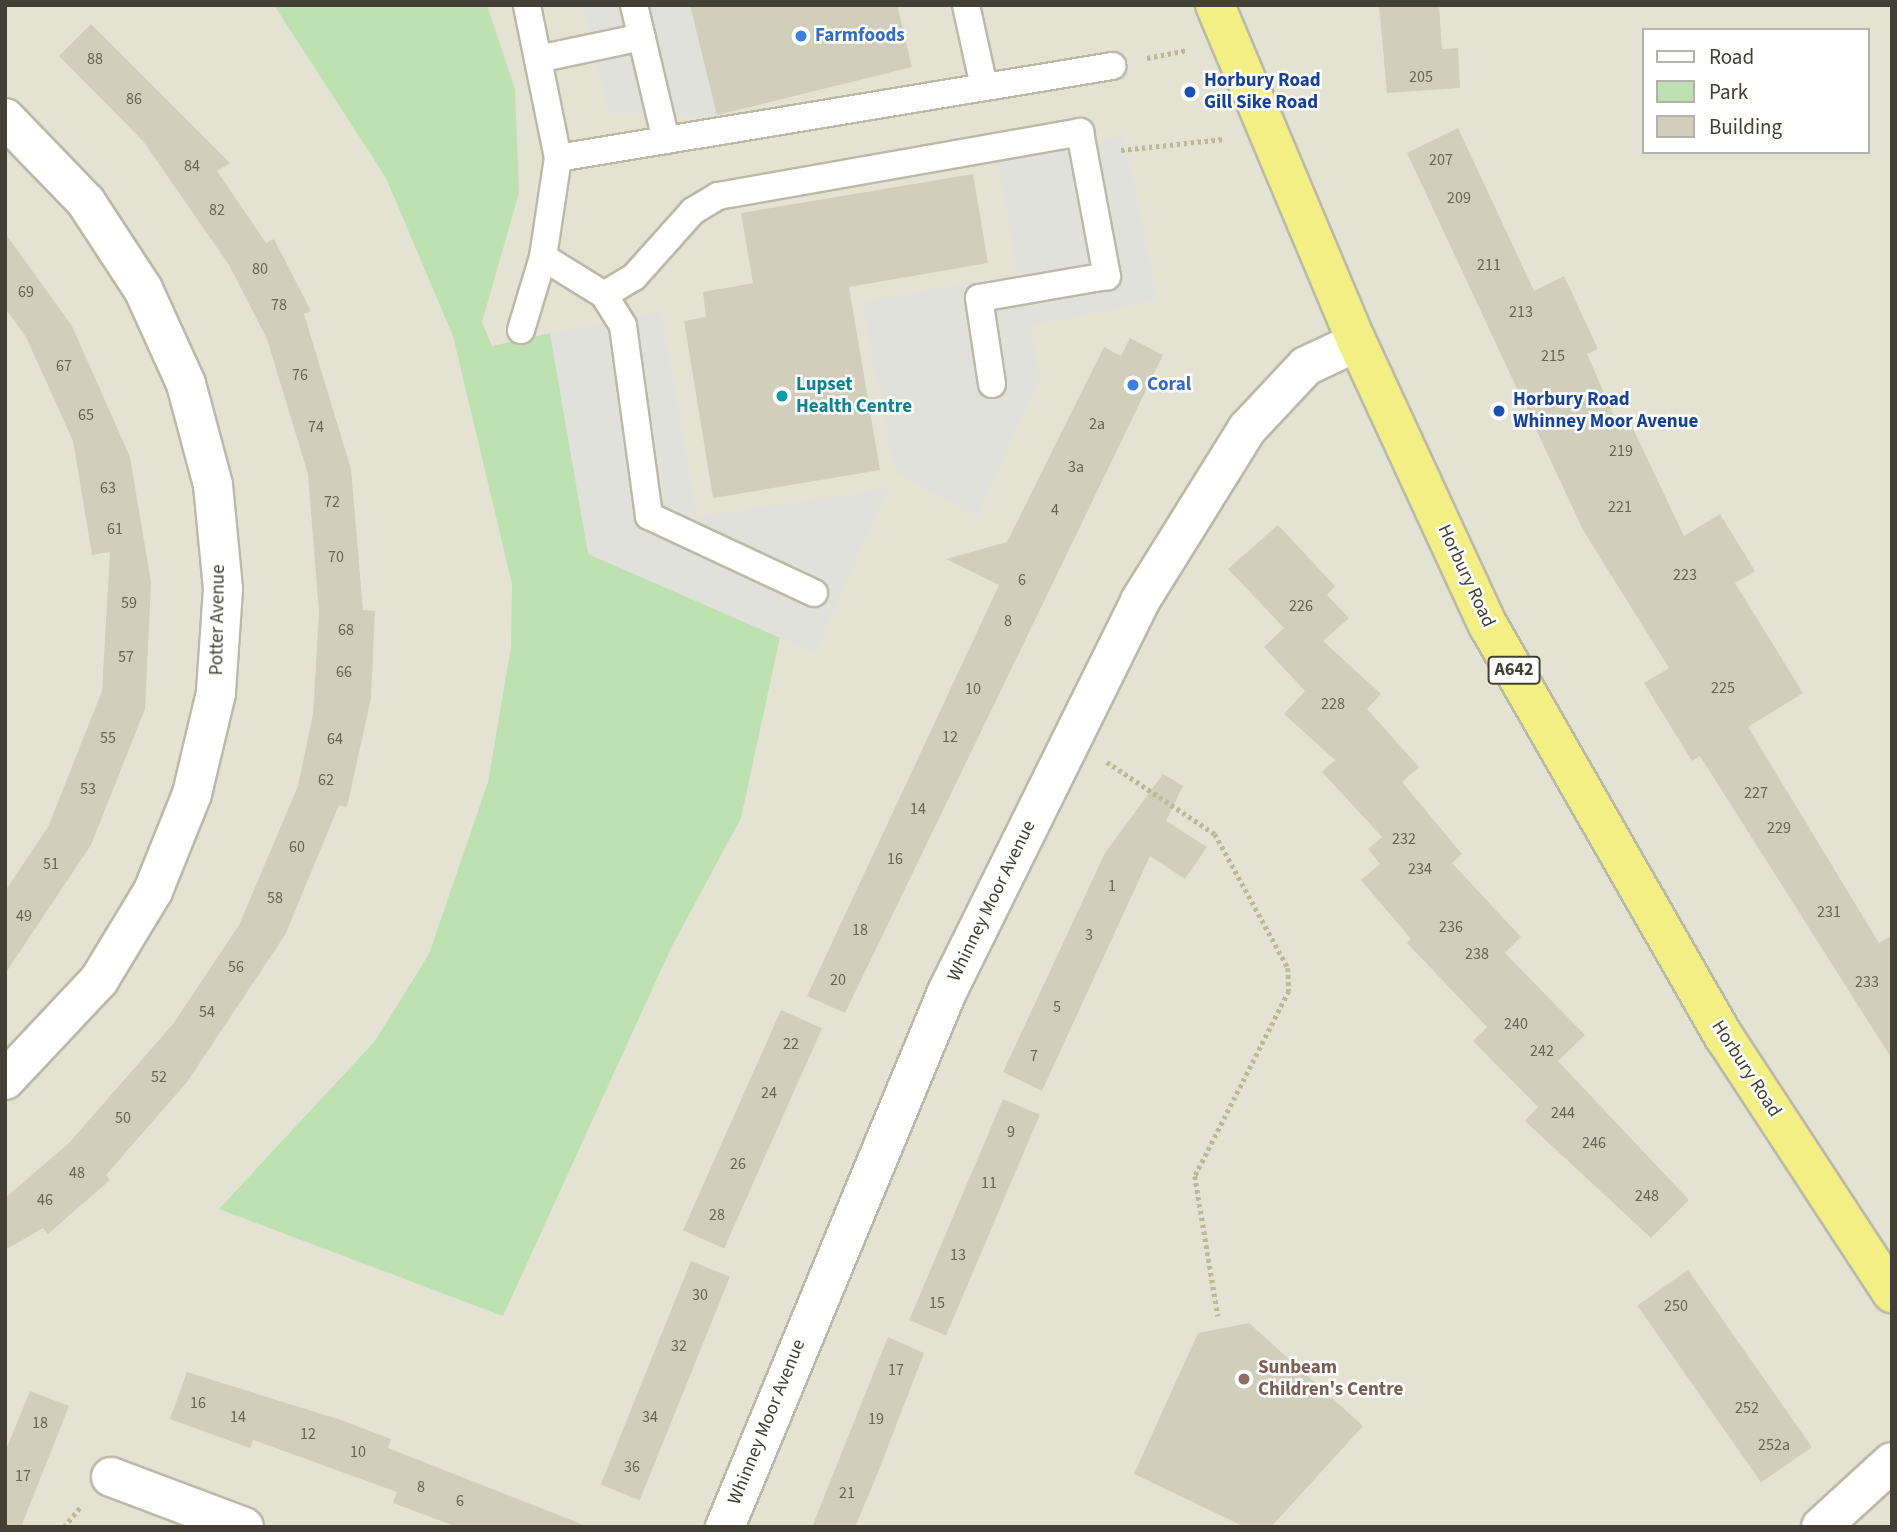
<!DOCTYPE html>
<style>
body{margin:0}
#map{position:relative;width:1897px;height:1532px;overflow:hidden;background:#f0f0e4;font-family:"Source Sans 3",sans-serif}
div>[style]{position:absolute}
.residential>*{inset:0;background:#e4e3d3}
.green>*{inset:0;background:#bde1b0}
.parking>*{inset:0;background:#e1e1dc}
.building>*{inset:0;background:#d1cebb;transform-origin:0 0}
.path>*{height:4.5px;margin-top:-2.25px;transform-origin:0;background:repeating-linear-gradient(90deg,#bbb99a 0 3.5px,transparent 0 7px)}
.roads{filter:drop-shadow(2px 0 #bbbaa8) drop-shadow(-2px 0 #bbbaa8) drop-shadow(0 2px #bbbaa8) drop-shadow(0 -2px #bbbaa8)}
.service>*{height:26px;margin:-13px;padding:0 13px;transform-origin:13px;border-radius:13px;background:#fff}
.minor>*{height:38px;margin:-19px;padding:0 19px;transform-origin:19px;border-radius:19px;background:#fff}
.trunk>*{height:38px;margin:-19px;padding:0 19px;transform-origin:19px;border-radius:19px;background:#f2f084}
.dots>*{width:19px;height:19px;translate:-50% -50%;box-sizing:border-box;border:4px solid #fff;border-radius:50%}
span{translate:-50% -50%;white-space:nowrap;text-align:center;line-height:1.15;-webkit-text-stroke:5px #fff;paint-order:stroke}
.number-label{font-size:16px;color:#666456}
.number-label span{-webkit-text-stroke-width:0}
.shield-label span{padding:2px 5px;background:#fff;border:2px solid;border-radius:5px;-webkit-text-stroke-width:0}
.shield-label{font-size:18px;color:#424035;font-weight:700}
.shop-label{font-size:19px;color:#366cbe;font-weight:700}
.left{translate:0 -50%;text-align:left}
.transit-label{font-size:19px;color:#164399;font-weight:700}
.culture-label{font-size:19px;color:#0d838f;font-weight:700}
.street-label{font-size:19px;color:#424035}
.education-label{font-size:19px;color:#785e54;font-weight:700}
.frame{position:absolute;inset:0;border:7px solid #424035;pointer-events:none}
.legend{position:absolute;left:1642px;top:28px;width:228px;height:126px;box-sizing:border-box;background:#fff;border:2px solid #b3b3ae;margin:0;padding:9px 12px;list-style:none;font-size:21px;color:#424035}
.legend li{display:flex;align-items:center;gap:14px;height:35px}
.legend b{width:35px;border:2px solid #b3b3ae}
</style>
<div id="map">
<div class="residential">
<div style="clip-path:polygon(evenodd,5px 5px,1892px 5px,1892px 1527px,5px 1527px,5px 5px,1643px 30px,1867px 30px,1867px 152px,1643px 152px,1643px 30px)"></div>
</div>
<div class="green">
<div style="clip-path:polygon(274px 5px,487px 5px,515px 89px,519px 193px,482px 322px,492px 346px,550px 333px,589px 554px,780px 637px,741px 818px,671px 948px,503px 1316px,219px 1209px,375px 1041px,429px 954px,488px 782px,511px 647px,512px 584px,453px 336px,386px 178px)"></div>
</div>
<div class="parking">
<div style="clip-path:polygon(582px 5px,690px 5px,717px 115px,609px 114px)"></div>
<div style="clip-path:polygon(1124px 136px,1157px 300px,1030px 326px,1040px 378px,977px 517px,895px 473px,861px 302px,1017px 273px,998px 161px)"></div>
<div style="clip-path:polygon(661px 311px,697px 516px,888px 488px,815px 653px,588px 554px,550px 333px)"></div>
</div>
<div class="building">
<div style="clip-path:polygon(690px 5px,897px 5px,912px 67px,717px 115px)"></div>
<div style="clip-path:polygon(1379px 5px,1439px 5px,1442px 49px,1458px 48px,1460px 88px,1387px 93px)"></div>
<div style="clip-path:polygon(91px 24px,230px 163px,217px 171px,266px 243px,274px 239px,311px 311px,304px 314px,351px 469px,363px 610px,375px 611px,371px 698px,347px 807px,339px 805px,285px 935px,187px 1082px,106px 1175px,110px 1180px,48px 1234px,43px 1228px,5px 1250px,5px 1198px,69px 1143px,173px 1024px,239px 925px,298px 786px,313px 714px,319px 613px,308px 474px,267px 339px,229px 265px,143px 141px,59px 56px)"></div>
<div style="clip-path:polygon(1458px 128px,1534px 291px,1564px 276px,1598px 349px,1587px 354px,1618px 425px,1629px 420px,1684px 536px,1720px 514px,1755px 571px,1735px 583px,1803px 693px,1748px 727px,1879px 943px,1892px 935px,1892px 1059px,1700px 756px,1692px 761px,1644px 683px,1669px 668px,1583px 530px,1407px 153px)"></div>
<div style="clip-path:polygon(973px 174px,988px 263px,849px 287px,880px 470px,713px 498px,684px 321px,706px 317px,703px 292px,753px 283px,741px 213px)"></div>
<div style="clip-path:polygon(5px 233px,72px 326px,130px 457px,151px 582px,145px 709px,91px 845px,5px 974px,5px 891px,48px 827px,102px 691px,110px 552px,92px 555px,73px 441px,26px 337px,5px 308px)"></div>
<div style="clip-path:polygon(1130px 338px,1163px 355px,845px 1013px,807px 996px,999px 585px,946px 559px,1007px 542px,1104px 347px,1121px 356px)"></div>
<div style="clip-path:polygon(1278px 525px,1335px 586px,1327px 595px,1349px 618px,1323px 641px,1381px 694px,1367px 709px,1419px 767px,1402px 782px,1462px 854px,1452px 863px,1521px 937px,1505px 953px,1585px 1035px,1558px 1061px,1689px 1200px,1651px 1238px,1525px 1121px,1538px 1107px,1473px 1041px,1487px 1027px,1407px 943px,1411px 939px,1361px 880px,1380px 864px,1368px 849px,1382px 837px,1322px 772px,1335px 760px,1284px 714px,1305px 691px,1264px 647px,1284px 628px,1228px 569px)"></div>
<div style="clip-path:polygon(1163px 774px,1183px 786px,1166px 821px,1207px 847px,1185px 879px,1150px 856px,1042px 1091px,1003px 1072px,1105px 853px)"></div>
<div style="left:781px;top:1010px;width:45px;height:241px;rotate:24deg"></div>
<div style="left:1003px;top:1099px;width:40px;height:240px;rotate:23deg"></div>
<div style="left:691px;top:1261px;width:42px;height:241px;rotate:22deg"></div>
<div style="left:1688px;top:1270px;width:216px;height:62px;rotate:55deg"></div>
<div style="clip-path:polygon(1249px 1323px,1363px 1426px,1271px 1527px,1245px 1527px,1134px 1474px,1198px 1333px)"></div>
<div style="clip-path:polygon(888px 1337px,924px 1353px,877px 1475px,855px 1527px,812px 1527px)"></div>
<div style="clip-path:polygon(187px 1372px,341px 1420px,391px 1439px,388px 1448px,589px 1527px,457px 1527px,393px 1503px,397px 1492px,253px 1440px,250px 1448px,170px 1419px)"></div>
<div style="clip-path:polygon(30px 1391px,69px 1406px,21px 1527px,5px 1527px,5px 1452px)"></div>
</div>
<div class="path">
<div style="left:1147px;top:58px;width:41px;rotate:-11.3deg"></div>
<div style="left:1121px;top:150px;width:104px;rotate:-6.1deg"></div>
<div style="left:1107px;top:762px;width:130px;rotate:33.7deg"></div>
<div style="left:1215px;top:834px;width:153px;rotate:61.4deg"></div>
<div style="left:1288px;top:968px;width:23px;rotate:88deg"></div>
<div style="left:1289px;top:991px;width:208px;rotate:116.9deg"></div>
<div style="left:1195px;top:1176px;width:142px;rotate:80.7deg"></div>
<div style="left:64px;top:1527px;width:27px;rotate:-51deg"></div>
</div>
<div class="roads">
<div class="service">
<div style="left:634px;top:5px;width:139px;rotate:76.7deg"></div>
<div style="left:966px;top:5px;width:84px;rotate:77.6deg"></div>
<div style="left:538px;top:59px;width:106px;rotate:-11.9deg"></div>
<div style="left:558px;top:158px;width:562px;rotate:-9.43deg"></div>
<div style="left:543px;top:257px;width:72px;rotate:31.9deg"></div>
<div style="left:604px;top:295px;width:36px;rotate:58deg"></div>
<div style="left:623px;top:326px;width:192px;rotate:82.2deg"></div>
<div style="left:649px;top:516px;width:182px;rotate:25deg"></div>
<div style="left:604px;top:295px;width:35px;rotate:-31deg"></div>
<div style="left:634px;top:277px;width:89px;rotate:-48.2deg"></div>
<div style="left:693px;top:211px;width:29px;rotate:-31deg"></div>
<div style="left:718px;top:196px;width:368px;rotate:-10deg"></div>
<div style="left:1080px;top:132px;width:147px;rotate:79.4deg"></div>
<div style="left:1107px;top:276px;width:130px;rotate:170.2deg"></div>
<div style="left:979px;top:298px;width:87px;rotate:81.4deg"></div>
<div style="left:521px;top:330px;width:76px;rotate:-73.2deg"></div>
<div style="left:543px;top:257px;width:100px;rotate:-81.4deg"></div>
<div style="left:558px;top:158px;width:156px;rotate:-101.5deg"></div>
</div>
<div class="minor">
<div style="left:5px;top:118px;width:117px;rotate:46deg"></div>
<div style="left:86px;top:202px;width:104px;rotate:56.8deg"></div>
<div style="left:143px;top:289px;width:104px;rotate:65.6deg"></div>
<div style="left:186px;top:384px;width:105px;rotate:75deg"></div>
<div style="left:213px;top:485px;width:104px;rotate:84.5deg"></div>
<div style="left:223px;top:589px;width:104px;rotate:93.9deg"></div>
<div style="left:216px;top:693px;width:104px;rotate:103.4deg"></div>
<div style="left:192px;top:794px;width:105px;rotate:111.9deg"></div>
<div style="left:153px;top:891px;width:104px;rotate:121.2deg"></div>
<div style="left:99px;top:980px;width:137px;rotate:133.2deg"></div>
<div style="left:111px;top:1477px;width:142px;rotate:20.6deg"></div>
<div style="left:725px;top:1527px;width:579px;rotate:-67.46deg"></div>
<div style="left:947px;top:992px;width:436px;rotate:-63.7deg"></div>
<div style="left:1140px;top:601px;width:203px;rotate:-58.1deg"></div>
<div style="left:1247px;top:429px;width:86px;rotate:-46.9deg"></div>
<div style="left:1306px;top:366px;width:56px;rotate:-25.2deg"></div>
<div style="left:1821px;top:1527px;width:96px;rotate:-42.5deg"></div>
</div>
<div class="trunk">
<div style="left:1215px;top:5px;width:366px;rotate:67.2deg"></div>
<div style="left:1357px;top:342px;width:312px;rotate:65.2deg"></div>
<div style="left:1488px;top:625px;width:476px;rotate:60.2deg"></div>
<div style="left:1725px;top:1038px;width:305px;rotate:56.8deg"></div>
</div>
</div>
<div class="dots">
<div style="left:801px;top:36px;background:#3f7fe0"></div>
<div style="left:1190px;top:92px;background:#1a4fb4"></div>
<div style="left:1133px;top:385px;background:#3f7fe0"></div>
<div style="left:782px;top:396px;background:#0f9aa8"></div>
<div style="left:1499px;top:411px;background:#1a4fb4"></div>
<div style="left:1244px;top:1379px;background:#8d6e63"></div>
</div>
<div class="number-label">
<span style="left:95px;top:59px">88</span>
<span style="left:1421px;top:77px">205</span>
<span style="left:134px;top:99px">86</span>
<span style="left:1441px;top:160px">207</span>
<span style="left:192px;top:166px">84</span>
<span style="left:1459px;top:198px">209</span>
<span style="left:217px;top:210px">82</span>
<span style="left:1489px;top:265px">211</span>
<span style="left:260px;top:269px">80</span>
<span style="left:26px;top:292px">69</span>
<span style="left:279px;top:305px">78</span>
<span style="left:1521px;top:312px">213</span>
<span style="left:1553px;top:356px">215</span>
<span style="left:64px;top:366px">67</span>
<span style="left:300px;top:375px">76</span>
<span style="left:86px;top:415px">65</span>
<span style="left:1097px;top:424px">2a</span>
<span style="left:316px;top:427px">74</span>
<span style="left:1621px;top:451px">219</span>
<span style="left:1076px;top:467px">3a</span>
<span style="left:108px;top:488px">63</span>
<span style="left:332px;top:502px">72</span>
<span style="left:1620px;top:507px">221</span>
<span style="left:1055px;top:510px">4</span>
<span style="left:115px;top:529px">61</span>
<span style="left:336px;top:557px">70</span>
<span style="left:1685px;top:575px">223</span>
<span style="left:1022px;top:580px">6</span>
<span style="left:129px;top:603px">59</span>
<span style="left:1301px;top:606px">226</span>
<span style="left:1008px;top:621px">8</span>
<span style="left:346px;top:630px">68</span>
<span style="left:126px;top:657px">57</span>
<span style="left:344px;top:672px">66</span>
<span style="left:1723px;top:688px">225</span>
<span style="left:973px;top:689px">10</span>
<span style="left:1333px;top:704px">228</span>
<span style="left:950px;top:737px">12</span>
<span style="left:108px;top:738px">55</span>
<span style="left:335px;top:739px">64</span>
<span style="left:326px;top:780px">62</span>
<span style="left:88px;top:789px">53</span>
<span style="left:1756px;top:793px">227</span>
<span style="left:918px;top:809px">14</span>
<span style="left:1779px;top:828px">229</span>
<span style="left:1404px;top:839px">232</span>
<span style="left:297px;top:847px">60</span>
<span style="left:895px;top:859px">16</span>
<span style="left:51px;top:864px">51</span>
<span style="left:1420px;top:869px">234</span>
<span style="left:1112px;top:886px">1</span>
<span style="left:275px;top:898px">58</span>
<span style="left:1829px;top:912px">231</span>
<span style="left:24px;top:916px">49</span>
<span style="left:1451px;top:927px">236</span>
<span style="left:860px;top:930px">18</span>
<span style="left:1089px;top:935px">3</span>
<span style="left:1477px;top:954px">238</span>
<span style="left:236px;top:967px">56</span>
<span style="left:838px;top:980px">20</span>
<span style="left:1867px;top:982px">233</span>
<span style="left:1057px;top:1007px">5</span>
<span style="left:207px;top:1012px">54</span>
<span style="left:1516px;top:1024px">240</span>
<span style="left:791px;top:1044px">22</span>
<span style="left:1542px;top:1051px">242</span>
<span style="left:1034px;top:1056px">7</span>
<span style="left:159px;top:1077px">52</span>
<span style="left:769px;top:1093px">24</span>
<span style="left:1563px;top:1113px">244</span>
<span style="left:123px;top:1118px">50</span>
<span style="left:1011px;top:1132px">9</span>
<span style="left:1594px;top:1143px">246</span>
<span style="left:738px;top:1164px">26</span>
<span style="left:77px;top:1173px">48</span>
<span style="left:989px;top:1183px">11</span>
<span style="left:1647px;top:1196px">248</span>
<span style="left:45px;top:1200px">46</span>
<span style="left:717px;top:1215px">28</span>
<span style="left:958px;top:1255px">13</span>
<span style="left:700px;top:1295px">30</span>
<span style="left:937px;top:1303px">15</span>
<span style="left:1676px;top:1306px">250</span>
<span style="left:679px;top:1346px">32</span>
<span style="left:896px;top:1370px">17</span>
<span style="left:198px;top:1403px">16</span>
<span style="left:1747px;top:1408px">252</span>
<span style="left:238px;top:1417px">14</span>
<span style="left:650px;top:1417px">34</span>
<span style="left:876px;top:1419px">19</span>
<span style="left:40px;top:1423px">18</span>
<span style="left:308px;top:1434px">12</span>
<span style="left:1774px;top:1445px">252a</span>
<span style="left:358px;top:1452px">10</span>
<span style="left:632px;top:1467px">36</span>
<span style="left:23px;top:1476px">17</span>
<span style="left:421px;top:1487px">8</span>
<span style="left:847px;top:1493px">21</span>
<span style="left:460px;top:1501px">6</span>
</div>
<div class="shield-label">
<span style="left:1514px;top:670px">A642</span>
</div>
<div class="shop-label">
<span class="left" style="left:815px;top:36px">Farmfoods</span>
<span class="left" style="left:1147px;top:385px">Coral</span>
</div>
<div class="transit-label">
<span class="left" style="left:1204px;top:92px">Horbury Road<br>Gill Sike Road</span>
<span class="left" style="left:1513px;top:411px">Horbury Road<br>Whinney Moor Avenue</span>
</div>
<div class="culture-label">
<span class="left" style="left:796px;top:396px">Lupset<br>Health Centre</span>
</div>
<div class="street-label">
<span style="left:1466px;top:576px;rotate:65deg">Horbury Road</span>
<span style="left:218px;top:620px;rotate:-89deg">Potter Avenue</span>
<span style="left:992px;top:901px;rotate:-64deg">Whinney Moor Avenue</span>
<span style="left:1746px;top:1069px;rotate:57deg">Horbury Road</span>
<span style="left:767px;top:1422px;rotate:-68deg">Whinney Moor Avenue</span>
</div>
<div class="education-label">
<span class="left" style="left:1258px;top:1379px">Sunbeam<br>Children's Centre</span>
</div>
<div class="frame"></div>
<ul class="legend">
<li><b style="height:9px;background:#fff"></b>Road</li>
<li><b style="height:19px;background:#bde1b0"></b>Park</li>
<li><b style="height:19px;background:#d1cebb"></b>Building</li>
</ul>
</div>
